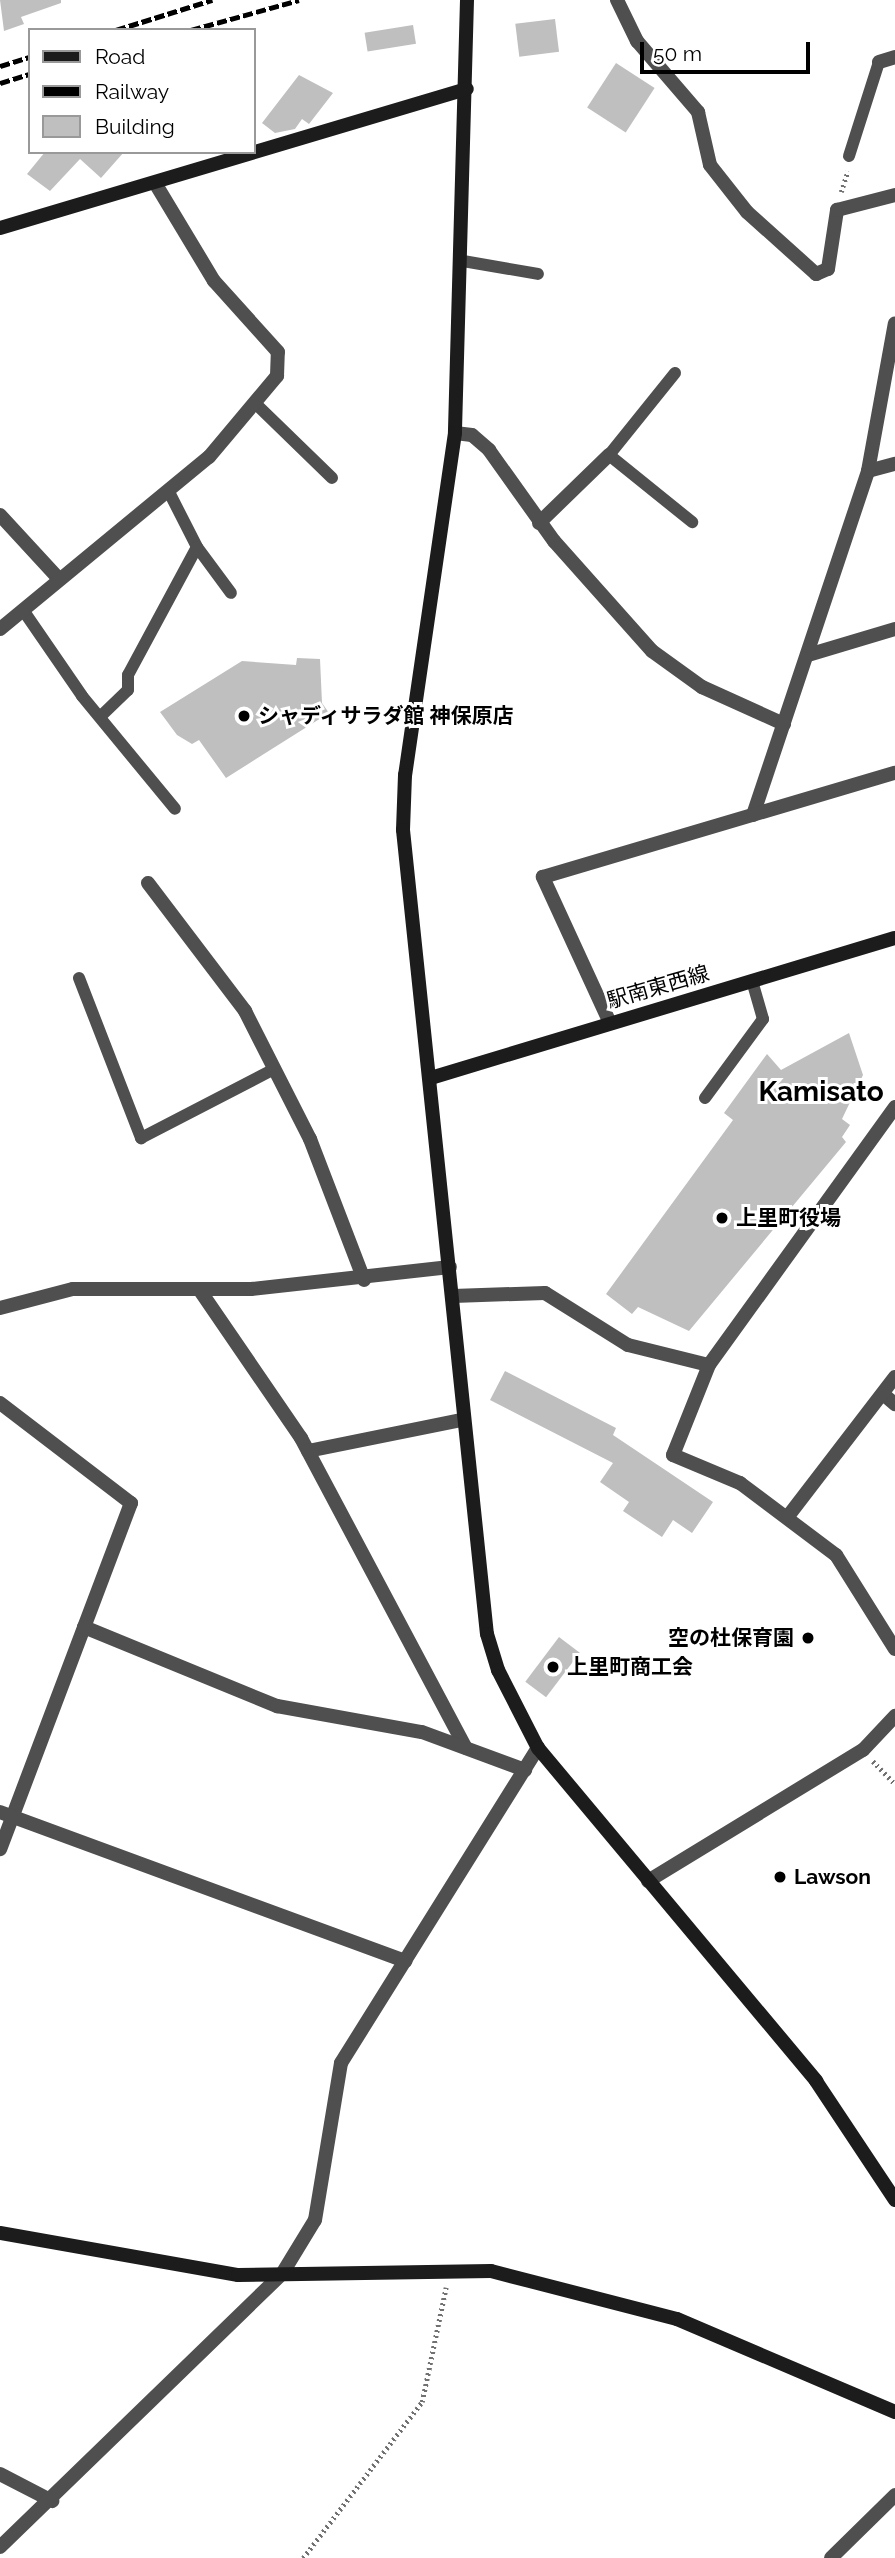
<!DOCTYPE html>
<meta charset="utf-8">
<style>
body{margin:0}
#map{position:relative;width:895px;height:2558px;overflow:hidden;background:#fff;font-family:Raleway,"Noto Sans JP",sans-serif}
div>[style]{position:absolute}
.building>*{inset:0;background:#bfbfbf;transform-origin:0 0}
.path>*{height:4.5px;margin-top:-2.25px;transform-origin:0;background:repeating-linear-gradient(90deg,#717171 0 2px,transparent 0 5.5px)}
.lane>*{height:12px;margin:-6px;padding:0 6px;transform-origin:6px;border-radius:6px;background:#4f4f4f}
.street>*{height:14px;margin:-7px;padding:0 7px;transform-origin:7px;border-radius:7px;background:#4f4f4f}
.secondary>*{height:14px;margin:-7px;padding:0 7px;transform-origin:7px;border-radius:7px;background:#1c1c1c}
.rail>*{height:5px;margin-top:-2.5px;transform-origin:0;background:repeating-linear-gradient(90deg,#000 0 10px,transparent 0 13.5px)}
.dots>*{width:19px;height:19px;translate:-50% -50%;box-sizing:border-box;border:4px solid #fff;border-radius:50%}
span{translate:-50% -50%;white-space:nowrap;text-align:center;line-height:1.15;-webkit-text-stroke:6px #fff;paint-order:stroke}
.poi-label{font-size:21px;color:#000;font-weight:700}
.left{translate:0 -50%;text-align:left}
.right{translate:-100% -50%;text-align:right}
.street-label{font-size:21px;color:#000}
.district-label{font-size:28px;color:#000;font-weight:700}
.legend{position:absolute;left:28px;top:28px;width:228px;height:126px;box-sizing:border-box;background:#fff;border:2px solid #999;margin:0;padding:9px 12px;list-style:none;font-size:21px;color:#000}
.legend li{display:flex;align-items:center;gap:14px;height:35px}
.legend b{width:35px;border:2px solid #999}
.scale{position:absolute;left:640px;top:42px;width:170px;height:32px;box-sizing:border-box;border:4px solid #000;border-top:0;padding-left:9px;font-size:21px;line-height:24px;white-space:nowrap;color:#000;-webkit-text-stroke:5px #fff;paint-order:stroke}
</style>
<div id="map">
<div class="building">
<div style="clip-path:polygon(0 0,61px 0,61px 3px,21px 17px,24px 24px,4px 31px)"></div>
<div style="left:555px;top:19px;width:33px;height:40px;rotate:83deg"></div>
<div style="left:413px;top:25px;width:19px;height:49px;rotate:81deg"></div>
<div style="left:616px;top:63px;width:46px;height:53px;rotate:33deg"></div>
<div style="clip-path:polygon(299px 75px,333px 93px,309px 124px,302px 119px,295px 129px,275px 133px,262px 123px)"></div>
<div style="clip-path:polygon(45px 152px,124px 152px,101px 178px,80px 159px,50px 191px,27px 174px)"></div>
<div style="clip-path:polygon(297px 658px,320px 659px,322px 703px,329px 713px,226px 778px,199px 740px,192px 744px,177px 735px,160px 712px,242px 661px,296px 665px)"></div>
<div style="clip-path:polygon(849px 1033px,863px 1075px,842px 1119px,850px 1125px,842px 1137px,846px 1142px,689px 1331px,638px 1307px,632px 1314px,606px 1294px,733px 1120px,724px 1113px,767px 1054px,781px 1070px)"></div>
<div style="clip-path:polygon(505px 1371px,616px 1428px,613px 1435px,713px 1502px,692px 1533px,673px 1520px,662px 1537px,623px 1511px,629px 1502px,600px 1482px,613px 1463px,490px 1400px)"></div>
<div style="left:559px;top:1637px;width:26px;height:56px;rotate:37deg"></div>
</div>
<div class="path">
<div style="left:841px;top:192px;width:22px;rotate:-72deg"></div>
<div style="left:873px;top:1761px;width:32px;rotate:46deg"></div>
<div style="left:303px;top:2558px;width:196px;rotate:-52.7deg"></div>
<div style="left:422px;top:2402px;width:117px;rotate:-78.2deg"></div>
</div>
<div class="lane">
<div style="left:849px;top:156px;width:99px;rotate:-72.3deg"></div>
<div style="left:463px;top:261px;width:76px;rotate:9.8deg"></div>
<div style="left:675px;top:373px;width:105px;rotate:128.8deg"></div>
<div style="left:609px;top:455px;width:107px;rotate:38.9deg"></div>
<div style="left:256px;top:404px;width:106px;rotate:44.2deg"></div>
<div style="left:169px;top:492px;width:62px;rotate:63deg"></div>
<div style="left:197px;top:547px;width:57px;rotate:53.5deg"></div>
<div style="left:23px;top:610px;width:104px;rotate:55.5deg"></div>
<div style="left:82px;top:696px;width:146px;rotate:50.5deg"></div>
<div style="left:102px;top:715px;width:36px;rotate:-44deg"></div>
<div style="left:128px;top:690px;width:15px;rotate:-90deg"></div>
<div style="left:128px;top:675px;width:145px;rotate:-61.7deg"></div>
<div style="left:79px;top:978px;width:172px;rotate:68.8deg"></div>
<div style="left:141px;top:1138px;width:150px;rotate:-27.4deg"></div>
<div style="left:705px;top:1098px;width:98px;rotate:-53.7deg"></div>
<div style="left:763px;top:1019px;width:40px;rotate:-106deg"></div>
</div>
<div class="street">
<div style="left:617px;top:0;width:46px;rotate:64deg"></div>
<div style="left:637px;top:41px;width:94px;rotate:49.3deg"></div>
<div style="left:698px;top:112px;width:54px;rotate:77.2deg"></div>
<div style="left:710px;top:165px;width:60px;rotate:51.8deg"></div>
<div style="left:747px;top:212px;width:93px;rotate:41.9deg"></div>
<div style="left:816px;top:274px;width:13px;rotate:-23deg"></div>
<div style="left:828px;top:269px;width:60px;rotate:-81.3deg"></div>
<div style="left:837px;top:210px;width:60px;rotate:-14.5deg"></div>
<div style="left:879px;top:62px;width:17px;rotate:-17deg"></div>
<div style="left:455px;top:433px;width:17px;rotate:7deg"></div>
<div style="left:472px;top:435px;width:23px;rotate:41deg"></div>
<div style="left:489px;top:450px;width:112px;rotate:54.5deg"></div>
<div style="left:554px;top:541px;width:147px;rotate:48.3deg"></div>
<div style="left:652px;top:651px;width:62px;rotate:35.8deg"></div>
<div style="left:702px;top:687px;width:90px;rotate:24.3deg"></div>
<div style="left:868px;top:471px;width:28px;rotate:-15deg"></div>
<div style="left:0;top:515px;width:87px;rotate:47.3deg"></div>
<div style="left:539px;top:523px;width:98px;rotate:-44.2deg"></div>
<div style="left:0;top:629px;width:271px;rotate:-39.5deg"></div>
<div style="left:209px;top:457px;width:106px;rotate:-50deg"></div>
<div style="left:277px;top:376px;width:24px;rotate:-88deg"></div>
<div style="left:278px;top:352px;width:96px;rotate:-132deg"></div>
<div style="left:214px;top:281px;width:114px;rotate:-121deg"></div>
<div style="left:808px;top:655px;width:91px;rotate:-16.6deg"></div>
<div style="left:753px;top:815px;width:363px;rotate:-71.5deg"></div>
<div style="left:868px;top:471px;width:150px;rotate:-79.7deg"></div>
<div style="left:148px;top:883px;width:161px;rotate:52.8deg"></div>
<div style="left:245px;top:1011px;width:144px;rotate:63.1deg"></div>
<div style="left:310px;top:1139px;width:151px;rotate:69deg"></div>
<div style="left:610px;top:1023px;width:161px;rotate:-114.7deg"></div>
<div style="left:543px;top:877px;width:367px;rotate:-16.5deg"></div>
<div style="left:895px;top:1107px;width:318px;rotate:125.8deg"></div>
<div style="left:709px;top:1365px;width:97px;rotate:111.8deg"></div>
<div style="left:673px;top:1455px;width:73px;rotate:22.7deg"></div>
<div style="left:740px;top:1483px;width:120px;rotate:36.9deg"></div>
<div style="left:836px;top:1555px;width:111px;rotate:57.9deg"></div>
<div style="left:199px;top:1289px;width:181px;rotate:55.6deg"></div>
<div style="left:301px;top:1438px;width:351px;rotate:62deg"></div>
<div style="left:453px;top:1296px;width:92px;rotate:-1.9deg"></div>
<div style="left:545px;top:1293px;width:98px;rotate:32.1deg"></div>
<div style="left:628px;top:1345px;width:83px;rotate:13.9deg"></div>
<div style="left:0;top:1308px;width:75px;rotate:-14.6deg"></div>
<div style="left:73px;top:1289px;width:178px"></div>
<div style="left:251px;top:1289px;width:200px;rotate:-6.3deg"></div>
<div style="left:883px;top:1394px;width:16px;rotate:40deg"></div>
<div style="left:0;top:1403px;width:165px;rotate:37.4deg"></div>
<div style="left:131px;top:1503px;width:370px;rotate:110.7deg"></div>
<div style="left:308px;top:1451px;width:157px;rotate:-11.4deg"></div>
<div style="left:789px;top:1515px;width:174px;rotate:-52.5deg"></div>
<div style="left:84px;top:1627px;width:209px;rotate:22.3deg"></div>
<div style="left:277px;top:1706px;width:147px;rotate:10.2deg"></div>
<div style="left:422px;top:1732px;width:110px;rotate:20.3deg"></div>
<div style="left:0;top:1812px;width:432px;rotate:20.2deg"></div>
<div style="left:648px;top:1881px;width:252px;rotate:-31.4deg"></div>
<div style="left:863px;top:1750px;width:47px;rotate:-46.7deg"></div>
<div style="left:0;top:2474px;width:59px;rotate:27.4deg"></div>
<div style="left:0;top:2547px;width:392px;rotate:-44.1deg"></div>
<div style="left:282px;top:2274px;width:63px;rotate:-58.6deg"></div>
<div style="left:315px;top:2220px;width:159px;rotate:-80.6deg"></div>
<div style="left:341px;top:2063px;width:372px;rotate:-58deg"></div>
<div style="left:831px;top:2558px;width:90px;rotate:-44.5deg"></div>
</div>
<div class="secondary">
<div style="left:467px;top:0;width:433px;rotate:91.6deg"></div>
<div style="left:455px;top:433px;width:346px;rotate:98.3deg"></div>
<div style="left:405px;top:775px;width:55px;rotate:92.1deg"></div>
<div style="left:403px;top:830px;width:808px;rotate:84.04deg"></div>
<div style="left:487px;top:1634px;width:38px;rotate:73deg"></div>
<div style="left:498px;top:1670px;width:88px;rotate:62.9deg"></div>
<div style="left:538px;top:1748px;width:434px;rotate:50.1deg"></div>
<div style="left:816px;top:2081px;width:143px;rotate:56.4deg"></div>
<div style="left:0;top:228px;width:487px;rotate:-16.6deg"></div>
<div style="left:434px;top:1077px;width:481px;rotate:-16.8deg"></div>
<div style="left:0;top:2233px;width:242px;rotate:10deg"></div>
<div style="left:238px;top:2275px;width:253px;rotate:-0.9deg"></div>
<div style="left:491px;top:2271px;width:192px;rotate:14.5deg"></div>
<div style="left:677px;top:2319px;width:237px;rotate:23.1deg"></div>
</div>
<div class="rail">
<div style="left:116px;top:30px;width:101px;rotate:-17.4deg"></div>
<div style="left:191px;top:30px;width:112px;rotate:-15.5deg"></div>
<div style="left:0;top:66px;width:31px;rotate:-17deg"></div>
<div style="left:0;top:83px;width:31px;rotate:-17deg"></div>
</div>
<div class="dots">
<div style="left:244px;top:716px;background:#000"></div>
<div style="left:722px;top:1218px;background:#000"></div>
<div style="left:808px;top:1638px;background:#000"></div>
<div style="left:553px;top:1667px;background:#000"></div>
<div style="left:780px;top:1877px;background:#000"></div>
</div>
<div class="poi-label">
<span class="left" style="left:258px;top:716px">シャディサラダ館 神保原店</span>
<span class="left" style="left:736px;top:1218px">上里町役場</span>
<span class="right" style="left:794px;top:1638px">空の杜保育園</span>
<span class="left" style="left:567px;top:1667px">上里町商工会</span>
<span class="left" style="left:794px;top:1877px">Lawson</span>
</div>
<div class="street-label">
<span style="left:658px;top:987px;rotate:-16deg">駅南東西線</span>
</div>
<div class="district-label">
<span style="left:821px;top:1092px">Kamisato</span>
</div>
<ul class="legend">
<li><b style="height:9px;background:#1c1c1c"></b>Road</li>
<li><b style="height:9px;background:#000"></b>Railway</li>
<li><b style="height:19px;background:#bfbfbf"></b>Building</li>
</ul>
<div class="scale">50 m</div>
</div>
